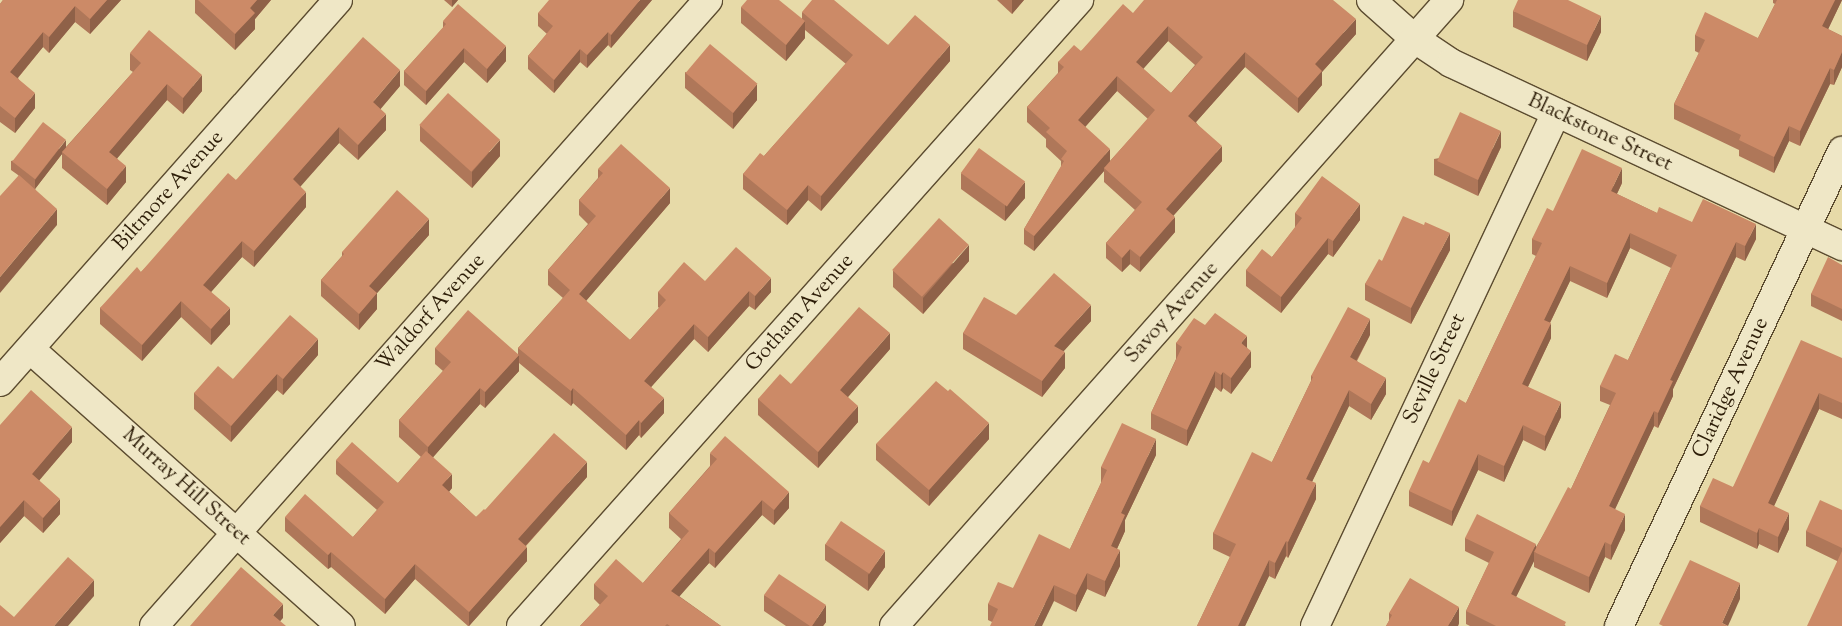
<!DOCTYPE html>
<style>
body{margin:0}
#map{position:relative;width:1842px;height:626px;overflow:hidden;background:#e7daa8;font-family:"Sorts Mill Goudy",serif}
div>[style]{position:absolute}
.roads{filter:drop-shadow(1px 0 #5c4c30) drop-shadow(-1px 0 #5c4c30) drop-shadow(0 1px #5c4c30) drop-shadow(0 -1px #5c4c30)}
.street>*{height:28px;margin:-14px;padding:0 14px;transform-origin:14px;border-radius:14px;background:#efe7c6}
.wall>*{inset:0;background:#af7759}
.shaded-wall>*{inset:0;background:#8f6148}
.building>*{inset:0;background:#cc8a67;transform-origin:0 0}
span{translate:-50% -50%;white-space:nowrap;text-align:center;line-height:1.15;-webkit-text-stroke:4px #efe7c6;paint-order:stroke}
.street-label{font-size:21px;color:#2d1d08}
</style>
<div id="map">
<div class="roads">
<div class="street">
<div style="left:1371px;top:0;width:59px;rotate:41.6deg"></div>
<div style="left:1415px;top:39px;width:43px;rotate:33.7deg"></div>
<div style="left:1451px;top:63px;width:432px;rotate:25.1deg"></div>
<div style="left:30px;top:349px;width:416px;rotate:41.7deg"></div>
<div style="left:0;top:382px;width:510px;rotate:-48.5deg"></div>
<div style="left:154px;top:626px;width:836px;rotate:-48.49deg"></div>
<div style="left:521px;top:626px;width:839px;rotate:-48.29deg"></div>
<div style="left:894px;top:626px;width:837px;rotate:-48.44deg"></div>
<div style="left:1315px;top:626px;width:567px;rotate:-64.84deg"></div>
<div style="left:1619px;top:626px;width:525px;rotate:-64.85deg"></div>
</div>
</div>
<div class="wall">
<div style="clip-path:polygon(3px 0,121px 0,90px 34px,75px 22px,49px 53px,43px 47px,18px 78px,35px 108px,15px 133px,0 122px,0 4px)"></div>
<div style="clip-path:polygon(195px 0,271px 0,255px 19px,255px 29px,235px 50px,195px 13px)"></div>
<div style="clip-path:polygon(444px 0,458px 0,452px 7px)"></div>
<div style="clip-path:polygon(652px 0,611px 48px,608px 45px,587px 68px,580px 62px,554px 93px,528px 69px,528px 56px,547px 34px,538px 26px,538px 13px)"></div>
<div style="clip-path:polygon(997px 0,1024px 0,1012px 14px)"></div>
<div style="clip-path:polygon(1773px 0,1842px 0,1828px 29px,1842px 36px,1842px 67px,1834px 85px,1830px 84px,1800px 146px,1789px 141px,1774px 173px,1739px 156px,1739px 150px,1674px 119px,1674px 104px,1699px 53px,1695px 51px,1695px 35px,1758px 38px,1775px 4px,1773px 3px)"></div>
<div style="clip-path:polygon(741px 7px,802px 19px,802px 12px,888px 45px,950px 61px,821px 211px,808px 200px,787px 225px,743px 189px,743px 174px,764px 156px,846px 64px,805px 30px,805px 38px,786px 61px,741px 23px)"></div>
<div style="clip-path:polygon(1513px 11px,1601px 32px,1587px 61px,1513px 27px)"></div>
<div style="clip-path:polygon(evenodd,1133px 13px,1356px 34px,1322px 72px,1322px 85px,1298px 113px,1245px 67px,1196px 122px,1222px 161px,1173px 216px,1175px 232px,1140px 272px,1130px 264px,1122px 272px,1106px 258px,1106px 243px,1135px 210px,1104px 182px,1104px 171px,1034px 251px,1024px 244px,1024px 229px,1061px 167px,1061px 161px,1046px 147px,1046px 139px,1027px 122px,1027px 107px,1058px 73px,1058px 62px,1081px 51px,1133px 13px,1168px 41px,1195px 65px,1171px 93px,1143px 69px,1168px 41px,1133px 13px,1117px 91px,1148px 119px,1110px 161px,1085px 127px,1117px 91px)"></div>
<div style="clip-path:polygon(443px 21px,506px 61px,487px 83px,464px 62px,426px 105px,404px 85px,404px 71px,443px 28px)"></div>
<div style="clip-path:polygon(130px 53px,202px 91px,183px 114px,167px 100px,117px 158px,126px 182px,107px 205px,62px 168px,62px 154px,35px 189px,57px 225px,18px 175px,11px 170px,11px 161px,66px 147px,133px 72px,130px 70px)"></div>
<div style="clip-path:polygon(685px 72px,757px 100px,733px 129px,685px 88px)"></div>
<div style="clip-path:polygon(400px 86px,380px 109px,386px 130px,358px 160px,339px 143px,300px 186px,306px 207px,254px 267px,242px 257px,211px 292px,230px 324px,211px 345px,181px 317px,142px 361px,100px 324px,100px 308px,141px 272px,236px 180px)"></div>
<div style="clip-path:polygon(420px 125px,500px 156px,472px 188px,420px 141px)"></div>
<div style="clip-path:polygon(1501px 147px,1478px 196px,1434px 175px,1434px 159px)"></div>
<div style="clip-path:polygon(598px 169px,670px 203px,586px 301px,630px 340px,659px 308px,658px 307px,658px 292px,705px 281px,771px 292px,755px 310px,749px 306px,708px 352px,694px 339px,651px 387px,664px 413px,641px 438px,639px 435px,626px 450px,573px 403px,571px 406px,519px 363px,519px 371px,485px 408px,480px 404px,433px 457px,452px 488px,449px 492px,476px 517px,485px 510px,587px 477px,526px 546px,527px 561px,469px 626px,468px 626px,415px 579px,385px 614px,331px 567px,328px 569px,285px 531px,285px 517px,353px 537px,377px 510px,336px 474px,336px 460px,398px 483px,421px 457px,399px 437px,399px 420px,443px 371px,435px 364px,435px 348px,518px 354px,518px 348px,563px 298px,548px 285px,548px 270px,588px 224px,579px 215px,579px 200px,598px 178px)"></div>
<div style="clip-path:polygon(961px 173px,1025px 198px,1005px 221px,961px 189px)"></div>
<div style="clip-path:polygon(1622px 183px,1617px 194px,1657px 213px,1756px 239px,1745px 261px,1736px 257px,1673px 389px,1673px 396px,1658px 428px,1654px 426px,1615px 509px,1625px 530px,1611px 560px,1605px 557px,1589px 593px,1534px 567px,1534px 561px,1516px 597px,1566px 626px,1470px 626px,1466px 624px,1466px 611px,1489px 563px,1465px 551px,1465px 538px,1536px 547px,1571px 489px,1610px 405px,1600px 401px,1600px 386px,1628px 360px,1671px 268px,1630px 248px,1607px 298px,1570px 281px,1550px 323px,1551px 338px,1528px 387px,1561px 417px,1545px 451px,1523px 440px,1504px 482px,1478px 470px,1452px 526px,1409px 506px,1409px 491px,1429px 463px,1466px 403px,1536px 256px,1532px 254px,1532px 239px,1553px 211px)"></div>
<div style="clip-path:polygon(1295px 213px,1360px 220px,1333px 257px,1328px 254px,1281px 313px,1246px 286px,1246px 270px,1272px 257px,1295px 228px)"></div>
<div style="clip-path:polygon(429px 235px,377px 293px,377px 309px,359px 330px,321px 296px,321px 280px,342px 256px,342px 252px)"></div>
<div style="clip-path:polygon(1450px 250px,1411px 324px,1365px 300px,1365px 284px,1382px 261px)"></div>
<div style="clip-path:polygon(969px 261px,923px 314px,893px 287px,893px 271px)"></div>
<div style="clip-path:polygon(1842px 265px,1842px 321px,1811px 306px,1811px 294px)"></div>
<div style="clip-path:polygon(1016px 315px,1091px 321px,1063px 351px,1065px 368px,1042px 397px,963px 349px,963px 333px)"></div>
<div style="clip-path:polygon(1205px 325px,1247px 347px,1251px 367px,1231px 394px,1223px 388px,1221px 392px,1215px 387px,1187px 446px,1151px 429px,1151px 413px,1176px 359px,1176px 343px)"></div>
<div style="clip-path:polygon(1370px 335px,1357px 361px,1386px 394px,1371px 420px,1349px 406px,1312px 482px,1316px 499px,1288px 558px,1286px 556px,1275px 579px,1269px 576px,1245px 626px,1197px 626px,1230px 557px,1213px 549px,1213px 533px,1272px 462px,1311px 381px,1311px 376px)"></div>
<div style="clip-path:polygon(890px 349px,848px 397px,858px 422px,818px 468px,758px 415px,758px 399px,791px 384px)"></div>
<div style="clip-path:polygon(318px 355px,283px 395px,277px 390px,231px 442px,194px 409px,194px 393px,233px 379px)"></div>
<div style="clip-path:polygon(1842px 358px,1842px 419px,1819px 409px,1774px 506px,1789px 529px,1778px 553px,1759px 544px,1757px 549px,1700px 522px,1700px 506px,1733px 487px)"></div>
<div style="clip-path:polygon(0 425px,72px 442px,39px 480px,60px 514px,43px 533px,24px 516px,0 543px)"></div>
<div style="clip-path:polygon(989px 439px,929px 506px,876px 460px,876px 444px)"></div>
<div style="clip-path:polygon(710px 453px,789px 508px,774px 525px,762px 515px,715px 568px,709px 563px,679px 596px,721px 626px,580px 626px,600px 605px,594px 599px,594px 584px,643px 583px,681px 539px,669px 528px,669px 513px,710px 466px)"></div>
<div style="clip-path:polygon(1156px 455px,1125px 520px,1125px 531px,1117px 549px,1120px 566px,1105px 597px,1087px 589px,1076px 612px,1054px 601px,992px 622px,988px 620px,988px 604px,1013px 588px,1070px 549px,1101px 483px,1101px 467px)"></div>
<div style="clip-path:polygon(1842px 510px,1842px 626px,1837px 561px,1806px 546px,1806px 531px)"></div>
<div style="clip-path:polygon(825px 544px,885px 567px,868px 591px,825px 560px)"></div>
<div style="clip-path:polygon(764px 595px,826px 622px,823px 626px,786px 626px,764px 611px)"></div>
<div style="clip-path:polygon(1389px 613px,1459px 623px,1458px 626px,1386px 626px,1389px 621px)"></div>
</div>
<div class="shaded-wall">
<div style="clip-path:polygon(107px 0,121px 0,90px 34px,90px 19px)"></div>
<div style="clip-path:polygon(257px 0,271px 0,255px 19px,255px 29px,235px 50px,235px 34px,250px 8px)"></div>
<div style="clip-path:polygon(452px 0,458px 0,452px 7px)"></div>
<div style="clip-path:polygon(640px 0,652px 0,611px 48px,611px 35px)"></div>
<div style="clip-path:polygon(1012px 0,1024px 0,1012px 14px)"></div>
<div style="clip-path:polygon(1835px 0,1842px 0,1822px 42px,1822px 26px)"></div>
<div style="clip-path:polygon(75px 6px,75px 22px,49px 53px,49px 37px)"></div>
<div style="clip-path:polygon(1601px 16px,1601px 32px,1587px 61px,1587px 45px)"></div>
<div style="clip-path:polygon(1356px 19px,1356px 34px,1322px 72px,1322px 85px,1298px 113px,1298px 98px,1315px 64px)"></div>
<div style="clip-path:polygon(805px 21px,805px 38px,786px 61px,786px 45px)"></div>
<div style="clip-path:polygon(1168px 26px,1168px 41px,1136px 77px,1136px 62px)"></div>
<div style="clip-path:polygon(43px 32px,43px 47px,10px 87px,10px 72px)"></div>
<div style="clip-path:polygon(608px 32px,608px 45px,587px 68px,587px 55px)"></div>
<div style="clip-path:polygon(950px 45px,950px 61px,821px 211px,821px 196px)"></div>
<div style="clip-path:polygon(506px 46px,506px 61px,487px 83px,487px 69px)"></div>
<div style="clip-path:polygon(464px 48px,464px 62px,426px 105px,426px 91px)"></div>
<div style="clip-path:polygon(580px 49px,580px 62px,554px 93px,554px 80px)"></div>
<div style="clip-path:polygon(1245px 52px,1245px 67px,1188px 131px,1188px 116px)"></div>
<div style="clip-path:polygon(1842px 52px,1842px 67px,1834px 85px,1834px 70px)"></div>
<div style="clip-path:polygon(1830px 68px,1830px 84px,1800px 146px,1800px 131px)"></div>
<div style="clip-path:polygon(400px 70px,400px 86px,373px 118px,373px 102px)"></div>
<div style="clip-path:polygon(202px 75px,202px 91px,183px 114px,183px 98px)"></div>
<div style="clip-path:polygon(1117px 76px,1117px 91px,1078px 135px,1078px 120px)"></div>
<div style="clip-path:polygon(167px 84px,167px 100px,109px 168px,109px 152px)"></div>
<div style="clip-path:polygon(757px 84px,757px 100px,733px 129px,733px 113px)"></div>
<div style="clip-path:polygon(35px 93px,35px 108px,15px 133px,15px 118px)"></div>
<div style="clip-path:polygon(386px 114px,386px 130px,358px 160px,358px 145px)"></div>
<div style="clip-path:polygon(1789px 126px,1789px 141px,1774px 173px,1774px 157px)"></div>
<div style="clip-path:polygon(339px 127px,339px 143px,293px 195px,293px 179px)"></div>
<div style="clip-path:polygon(1501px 131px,1501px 147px,1478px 196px,1478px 180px)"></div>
<div style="clip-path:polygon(66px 140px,66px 149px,62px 152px,62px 154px,35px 189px,35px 180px)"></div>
<div style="clip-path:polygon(500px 140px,500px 156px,472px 188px,472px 172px)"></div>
<div style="clip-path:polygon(1222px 146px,1222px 161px,1166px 224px,1166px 209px)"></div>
<div style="clip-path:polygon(1110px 149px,1110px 164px,1104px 168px,1104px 171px,1034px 251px,1034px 236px)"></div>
<div style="clip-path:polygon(126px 166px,126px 182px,107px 205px,107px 189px)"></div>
<div style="clip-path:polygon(1622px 168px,1622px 183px,1611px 206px,1611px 191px)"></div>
<div style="clip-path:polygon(1025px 182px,1025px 198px,1005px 221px,1005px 205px)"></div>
<div style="clip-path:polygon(808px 185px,808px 200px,787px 225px,787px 210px)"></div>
<div style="clip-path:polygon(670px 188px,670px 203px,579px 309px,579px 294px)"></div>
<div style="clip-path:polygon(306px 192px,306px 207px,254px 267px,254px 251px)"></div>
<div style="clip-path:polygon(1360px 204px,1360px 220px,1333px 257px,1333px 241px)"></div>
<div style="clip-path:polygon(57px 209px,57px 225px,0 293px,0 277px)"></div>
<div style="clip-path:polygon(1175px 217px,1175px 232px,1140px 272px,1140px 257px)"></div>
<div style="clip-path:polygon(429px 219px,429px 235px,369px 302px,369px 286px)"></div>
<div style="clip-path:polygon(1756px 224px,1756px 239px,1745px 261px,1745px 246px)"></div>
<div style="clip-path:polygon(1450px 233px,1450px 250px,1411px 324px,1411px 308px)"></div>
<div style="clip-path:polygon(1630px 233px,1630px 248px,1607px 298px,1607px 283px)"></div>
<div style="clip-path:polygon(1328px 238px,1328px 254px,1281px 313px,1281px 297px)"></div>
<div style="clip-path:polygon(242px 241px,242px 257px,203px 301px,203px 285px)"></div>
<div style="clip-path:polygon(1736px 242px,1736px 257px,1673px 389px,1673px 396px,1658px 428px,1658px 413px,1670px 380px)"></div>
<div style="clip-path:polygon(969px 245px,969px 261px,923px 314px,923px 298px)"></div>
<div style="clip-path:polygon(1130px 249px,1130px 264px,1122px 272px,1122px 258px)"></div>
<div style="clip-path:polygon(1570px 266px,1570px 281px,1544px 335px,1544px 320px)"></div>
<div style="clip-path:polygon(771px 278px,771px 292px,755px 310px,755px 296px)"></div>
<div style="clip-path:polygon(749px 291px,749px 306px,708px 352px,708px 337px)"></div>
<div style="clip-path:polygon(377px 293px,377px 309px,359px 330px,359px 314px)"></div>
<div style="clip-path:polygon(181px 301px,181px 317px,142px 361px,142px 345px)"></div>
<div style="clip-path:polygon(1091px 305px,1091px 321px,1054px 362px,1054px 346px)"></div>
<div style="clip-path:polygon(230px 308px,230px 324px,211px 345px,211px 329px)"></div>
<div style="clip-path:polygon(1370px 319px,1370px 335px,1350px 372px,1350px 357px)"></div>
<div style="clip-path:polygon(1551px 323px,1551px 338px,1522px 399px,1522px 384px)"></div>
<div style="clip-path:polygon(694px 324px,694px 339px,644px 395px,644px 381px)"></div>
<div style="clip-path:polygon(890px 333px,890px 349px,840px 406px,840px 390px)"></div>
<div style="clip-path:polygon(1247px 336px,1247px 352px,1241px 343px)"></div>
<div style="clip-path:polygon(318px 339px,318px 355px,283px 395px,283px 379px)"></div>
<div style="clip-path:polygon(1251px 351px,1251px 367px,1231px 394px,1231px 378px)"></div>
<div style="clip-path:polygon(1065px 352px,1065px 368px,1042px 397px,1042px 381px)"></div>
<div style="clip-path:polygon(519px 355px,519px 371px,485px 408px,485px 392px)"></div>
<div style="clip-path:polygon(1215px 371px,1215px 387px,1187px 446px,1187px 430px)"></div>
<div style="clip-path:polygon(1223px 372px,1223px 388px,1221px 392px,1221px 375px)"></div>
<div style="clip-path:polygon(277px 374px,277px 390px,231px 442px,231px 426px)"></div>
<div style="clip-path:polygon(1386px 378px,1386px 394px,1371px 420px,1371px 404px)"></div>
<div style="clip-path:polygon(480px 388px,480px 404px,428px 463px,428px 447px)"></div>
<div style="clip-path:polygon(573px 388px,573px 403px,571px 406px,571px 391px)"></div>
<div style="clip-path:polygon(1349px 390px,1349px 406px,1306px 494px,1306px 479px)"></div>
<div style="clip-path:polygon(1819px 393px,1819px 409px,1768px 519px,1768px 503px)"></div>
<div style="clip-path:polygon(664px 398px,664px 413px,641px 438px,641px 423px)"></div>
<div style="clip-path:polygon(1561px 402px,1561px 417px,1545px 451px,1545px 436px)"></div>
<div style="clip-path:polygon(858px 406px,858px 422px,818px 468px,818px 452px)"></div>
<div style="clip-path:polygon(1654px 411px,1654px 426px,1609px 522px,1609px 506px)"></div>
<div style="clip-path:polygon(639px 420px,639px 435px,626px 450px,626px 435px)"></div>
<div style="clip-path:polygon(989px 423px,989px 439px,929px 506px,929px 490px)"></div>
<div style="clip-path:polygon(1523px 425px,1523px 440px,1504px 482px,1504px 466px)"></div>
<div style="clip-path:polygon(72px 427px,72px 442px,32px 489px,32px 474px)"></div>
<div style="clip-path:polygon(1156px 439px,1156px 455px,1125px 520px,1125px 531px,1111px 562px,1111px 546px,1121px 513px)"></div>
<div style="clip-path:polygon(1478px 454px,1478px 470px,1452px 526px,1452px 511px)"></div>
<div style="clip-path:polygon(587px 462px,587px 477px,518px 554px,518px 539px)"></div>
<div style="clip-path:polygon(452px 474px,452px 488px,442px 500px,442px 485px)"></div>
<div style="clip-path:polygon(1316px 483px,1316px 499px,1288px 558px,1288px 542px)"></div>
<div style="clip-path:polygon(789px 492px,789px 508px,774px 525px,774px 510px)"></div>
<div style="clip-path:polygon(60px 499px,60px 514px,43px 533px,43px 518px)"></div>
<div style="clip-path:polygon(24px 500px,24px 516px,0 543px,0 527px)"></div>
<div style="clip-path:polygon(762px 500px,762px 515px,715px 568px,715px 553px)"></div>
<div style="clip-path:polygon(1789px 513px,1789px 529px,1778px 553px,1778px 537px)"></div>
<div style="clip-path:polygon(1625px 514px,1625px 530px,1611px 560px,1611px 545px)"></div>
<div style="clip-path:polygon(1759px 528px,1759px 544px,1757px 549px,1757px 533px)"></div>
<div style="clip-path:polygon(1286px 541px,1286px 556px,1275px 579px,1275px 563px)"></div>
<div style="clip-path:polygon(1605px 542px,1605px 557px,1589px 593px,1589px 577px)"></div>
<div style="clip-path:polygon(1536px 544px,1536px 553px,1534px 552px,1534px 561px,1511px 607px,1511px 594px)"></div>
<div style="clip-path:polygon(527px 547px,527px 561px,469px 626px,469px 612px)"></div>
<div style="clip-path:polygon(709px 548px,709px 563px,671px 606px,671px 591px)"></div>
<div style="clip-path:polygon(1120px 550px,1120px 566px,1105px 597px,1105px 581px)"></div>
<div style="clip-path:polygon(885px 551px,885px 567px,868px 591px,868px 575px)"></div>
<div style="clip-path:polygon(331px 552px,331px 567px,328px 569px,328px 555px)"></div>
<div style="clip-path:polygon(1269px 560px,1269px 576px,1245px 626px,1238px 626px)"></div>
<div style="clip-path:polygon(415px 564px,415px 579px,385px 614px,385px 599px)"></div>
<div style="clip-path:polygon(1087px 573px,1087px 589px,1076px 612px,1076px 595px)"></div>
<div style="clip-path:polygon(94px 580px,94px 596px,68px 626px,54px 626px)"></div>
<div style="clip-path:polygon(1740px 583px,1740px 599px,1728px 626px,1722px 623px)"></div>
<div style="clip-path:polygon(1054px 585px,1054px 601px,1042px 626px,1034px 626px)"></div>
<div style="clip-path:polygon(283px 604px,283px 618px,276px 626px,273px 615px)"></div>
<div style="clip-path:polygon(826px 605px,826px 622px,823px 626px,812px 626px)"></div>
<div style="clip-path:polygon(1459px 607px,1459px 623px,1458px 626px,1448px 626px)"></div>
</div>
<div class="building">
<div style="clip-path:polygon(3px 0,107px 0,90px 19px,75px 6px,49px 37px,43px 32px,10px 72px,35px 93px,15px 118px,0 106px,0 4px)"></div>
<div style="clip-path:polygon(198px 0,257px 0,250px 8px,255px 13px,235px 34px)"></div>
<div style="clip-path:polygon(549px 0,640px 0,611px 35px,608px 32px,587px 55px,580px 49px,554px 80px,528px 56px,553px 26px,538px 13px)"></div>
<div style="clip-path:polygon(747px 0,779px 0,805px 21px,786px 45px,741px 7px)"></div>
<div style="clip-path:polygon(812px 0,834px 0,888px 45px,915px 15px,950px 45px,821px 196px,808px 185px,787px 210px,743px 174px,760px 153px,764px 156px,853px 55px,802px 12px)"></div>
<div style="clip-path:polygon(evenodd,1144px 0,1333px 0,1356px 19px,1315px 64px,1322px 71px,1298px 98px,1245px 52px,1188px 116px,1222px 146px,1166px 209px,1175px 217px,1140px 257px,1130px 249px,1122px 258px,1106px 243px,1142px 202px,1104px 168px,1155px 110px,1117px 76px,1078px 120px,1110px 149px,1034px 236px,1024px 229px,1064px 161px,1061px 159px,1067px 151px,1046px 132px,1050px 128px,1027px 107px,1064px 67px,1058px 62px,1074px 45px,1081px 51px,1123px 4px,1133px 13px,1144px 0,1168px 26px,1203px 57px,1171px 93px,1136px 62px,1168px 26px)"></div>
<div style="clip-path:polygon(1518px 0,1568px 0,1601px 16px,1587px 45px,1513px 11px)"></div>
<div style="clip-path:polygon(1777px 0,1835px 0,1822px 26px,1842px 36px,1842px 52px,1834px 70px,1830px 68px,1800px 131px,1789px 126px,1774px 157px,1739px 140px,1741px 135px,1674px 104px,1705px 40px,1695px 35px,1705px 12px,1758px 38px)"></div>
<div style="clip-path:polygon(458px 4px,506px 46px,487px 69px,464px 48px,426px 91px,404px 71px,446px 24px,443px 21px)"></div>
<div style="clip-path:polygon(149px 30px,202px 75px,183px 98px,167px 84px,109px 152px,126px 166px,107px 189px,62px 152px,141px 63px,130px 53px)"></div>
<div style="clip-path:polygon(363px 37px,400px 70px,373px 102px,386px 114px,358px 145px,339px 127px,293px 179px,306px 192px,254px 251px,242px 241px,203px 285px,230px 308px,211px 329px,181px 301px,142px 345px,100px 308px,137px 267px,141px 272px,228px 173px,236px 180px)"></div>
<div style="left:710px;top:44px;width:62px;height:38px;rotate:40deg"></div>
<div style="left:448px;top:93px;width:70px;height:43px;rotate:42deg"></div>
<div style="left:1460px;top:112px;width:45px;height:54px;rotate:25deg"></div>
<div style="left:43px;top:122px;width:29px;height:50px;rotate:38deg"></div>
<div style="clip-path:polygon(621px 144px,670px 188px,579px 294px,630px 340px,666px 300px,658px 292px,684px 262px,705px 281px,736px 247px,771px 278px,755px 296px,749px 291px,708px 337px,694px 324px,644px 381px,664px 398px,641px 423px,639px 420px,626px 435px,573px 388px,571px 391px,518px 348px,570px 290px,548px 270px,596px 216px,579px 200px,603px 173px,598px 169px)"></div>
<div style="left:979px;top:148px;width:57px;height:31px;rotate:36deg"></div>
<div style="clip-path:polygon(1582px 149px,1622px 168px,1611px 191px,1657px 213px,1659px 207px,1692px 222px,1703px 199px,1756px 224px,1745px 246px,1736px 242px,1670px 380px,1673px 381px,1658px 413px,1654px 411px,1609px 506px,1625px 514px,1611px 545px,1605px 542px,1589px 577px,1534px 552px,1568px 487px,1571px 489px,1616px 393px,1600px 386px,1615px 354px,1628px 360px,1677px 255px,1630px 233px,1607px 283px,1570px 266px,1544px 320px,1551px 323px,1522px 384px,1561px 402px,1545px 436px,1523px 425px,1504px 466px,1478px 454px,1452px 511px,1409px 491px,1423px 460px,1429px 463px,1459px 399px,1466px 403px,1542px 243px,1532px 239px,1547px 208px,1553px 211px)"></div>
<div style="clip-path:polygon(19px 175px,57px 209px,0 277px,0 196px)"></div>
<div style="clip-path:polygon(1322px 176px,1360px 204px,1333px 241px,1328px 238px,1281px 297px,1246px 270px,1262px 249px,1272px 257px,1302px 218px,1295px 213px)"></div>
<div style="clip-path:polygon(397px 190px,429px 219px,369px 286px,377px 293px,359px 314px,321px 280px,344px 254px,342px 252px)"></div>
<div style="clip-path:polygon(1403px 216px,1424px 225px,1425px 222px,1450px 233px,1411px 308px,1365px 284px,1379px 259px,1382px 261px)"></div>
<div style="left:939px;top:218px;width:40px;height:70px;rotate:42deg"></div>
<div style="clip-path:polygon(1828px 257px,1842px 265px,1842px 309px,1811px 294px)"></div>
<div style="clip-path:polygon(1054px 273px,1091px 305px,1054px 346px,1065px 352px,1042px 381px,963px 333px,984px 297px,1016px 315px)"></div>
<div style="clip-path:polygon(859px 307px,890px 333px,840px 390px,858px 406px,818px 452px,758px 399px,780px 374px,791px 384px)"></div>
<div style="clip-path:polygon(1348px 307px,1370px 319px,1350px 357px,1386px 378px,1371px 404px,1349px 390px,1306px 479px,1316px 483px,1288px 542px,1286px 541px,1275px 563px,1269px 560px,1238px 626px,1197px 626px,1236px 544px,1213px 533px,1252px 452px,1272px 462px,1313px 377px,1311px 376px)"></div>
<div style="clip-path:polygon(468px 310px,519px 355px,485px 392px,480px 388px,428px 447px,399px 420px,451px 362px,435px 348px)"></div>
<div style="clip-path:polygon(1215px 313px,1247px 336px,1241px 343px,1251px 351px,1231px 378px,1223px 372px,1221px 375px,1215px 371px,1187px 430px,1151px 413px,1182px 347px,1176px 343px,1194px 318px,1205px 325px)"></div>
<div style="clip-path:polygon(290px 315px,318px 339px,283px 379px,277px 374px,231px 426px,194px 393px,218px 366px,233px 379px)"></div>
<div style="clip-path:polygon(1801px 340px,1842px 358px,1842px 403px,1819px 393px,1768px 503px,1789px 513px,1778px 537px,1759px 528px,1757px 533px,1700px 506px,1713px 478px,1733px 487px)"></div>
<div style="clip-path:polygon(936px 381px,948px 391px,950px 389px,989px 423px,929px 490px,876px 444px)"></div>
<div style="clip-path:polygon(31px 390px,72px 427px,32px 474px,60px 499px,43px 518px,24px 500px,0 527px,0 425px)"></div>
<div style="clip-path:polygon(1122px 423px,1156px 439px,1121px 513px,1125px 515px,1111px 546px,1120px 550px,1105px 581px,1087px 573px,1076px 595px,1054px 585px,1034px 626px,990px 626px,998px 609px,988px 604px,998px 582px,1013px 588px,1039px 534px,1070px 549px,1107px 470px,1101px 467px)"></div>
<div style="clip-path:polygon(554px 433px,587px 462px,518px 539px,527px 547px,469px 612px,415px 564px,385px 599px,331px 552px,328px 555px,285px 517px,305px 494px,353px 537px,384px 502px,336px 460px,352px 442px,398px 483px,426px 451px,452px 474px,442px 485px,476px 517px,484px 509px,485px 510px)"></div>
<div style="clip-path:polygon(725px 436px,789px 492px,774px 510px,762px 500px,715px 553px,709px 548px,671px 591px,721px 626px,670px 626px,667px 624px,665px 626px,580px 626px,608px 596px,594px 584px,616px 559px,643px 583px,689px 531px,669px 513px,717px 459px,710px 453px)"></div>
<div style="clip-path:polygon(1820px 500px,1842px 510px,1842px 548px,1806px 531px)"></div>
<div style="clip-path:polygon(1477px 514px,1536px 544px,1511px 594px,1566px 622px,1564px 626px,1496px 626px,1466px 611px,1494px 552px,1465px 538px)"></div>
<div style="left:841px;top:521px;width:53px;height:28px;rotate:34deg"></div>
<div style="clip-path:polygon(1842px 551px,1842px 626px,1807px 626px)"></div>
<div style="clip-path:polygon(68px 557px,94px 580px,54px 626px,0 626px,0 605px,14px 617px)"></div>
<div style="clip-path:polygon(1690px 560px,1740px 583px,1722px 623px,1728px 626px,1663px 626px,1659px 624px)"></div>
<div style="clip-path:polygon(241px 567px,283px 604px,273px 615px,286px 626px,190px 626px)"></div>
<div style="clip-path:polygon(779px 574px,826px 605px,812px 626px,810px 626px,764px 595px)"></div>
<div style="clip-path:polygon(1410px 578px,1459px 607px,1448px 626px,1386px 626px,1392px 615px,1389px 613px)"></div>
</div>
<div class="street-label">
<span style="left:1600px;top:133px;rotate:25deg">Blackstone Street</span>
<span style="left:169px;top:191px;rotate:-48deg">Biltmore Avenue</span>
<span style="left:431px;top:313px;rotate:-48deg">Waldorf Avenue</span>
<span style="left:800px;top:313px;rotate:-48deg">Gotham Avenue</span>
<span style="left:1172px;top:313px;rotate:-48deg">Savoy Avenue</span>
<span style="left:1435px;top:369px;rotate:-65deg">Seville Street</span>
<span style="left:1731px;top:388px;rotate:-65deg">Claridge Avenue</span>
<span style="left:186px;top:487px;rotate:42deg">Murray Hill Street</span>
</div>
</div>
